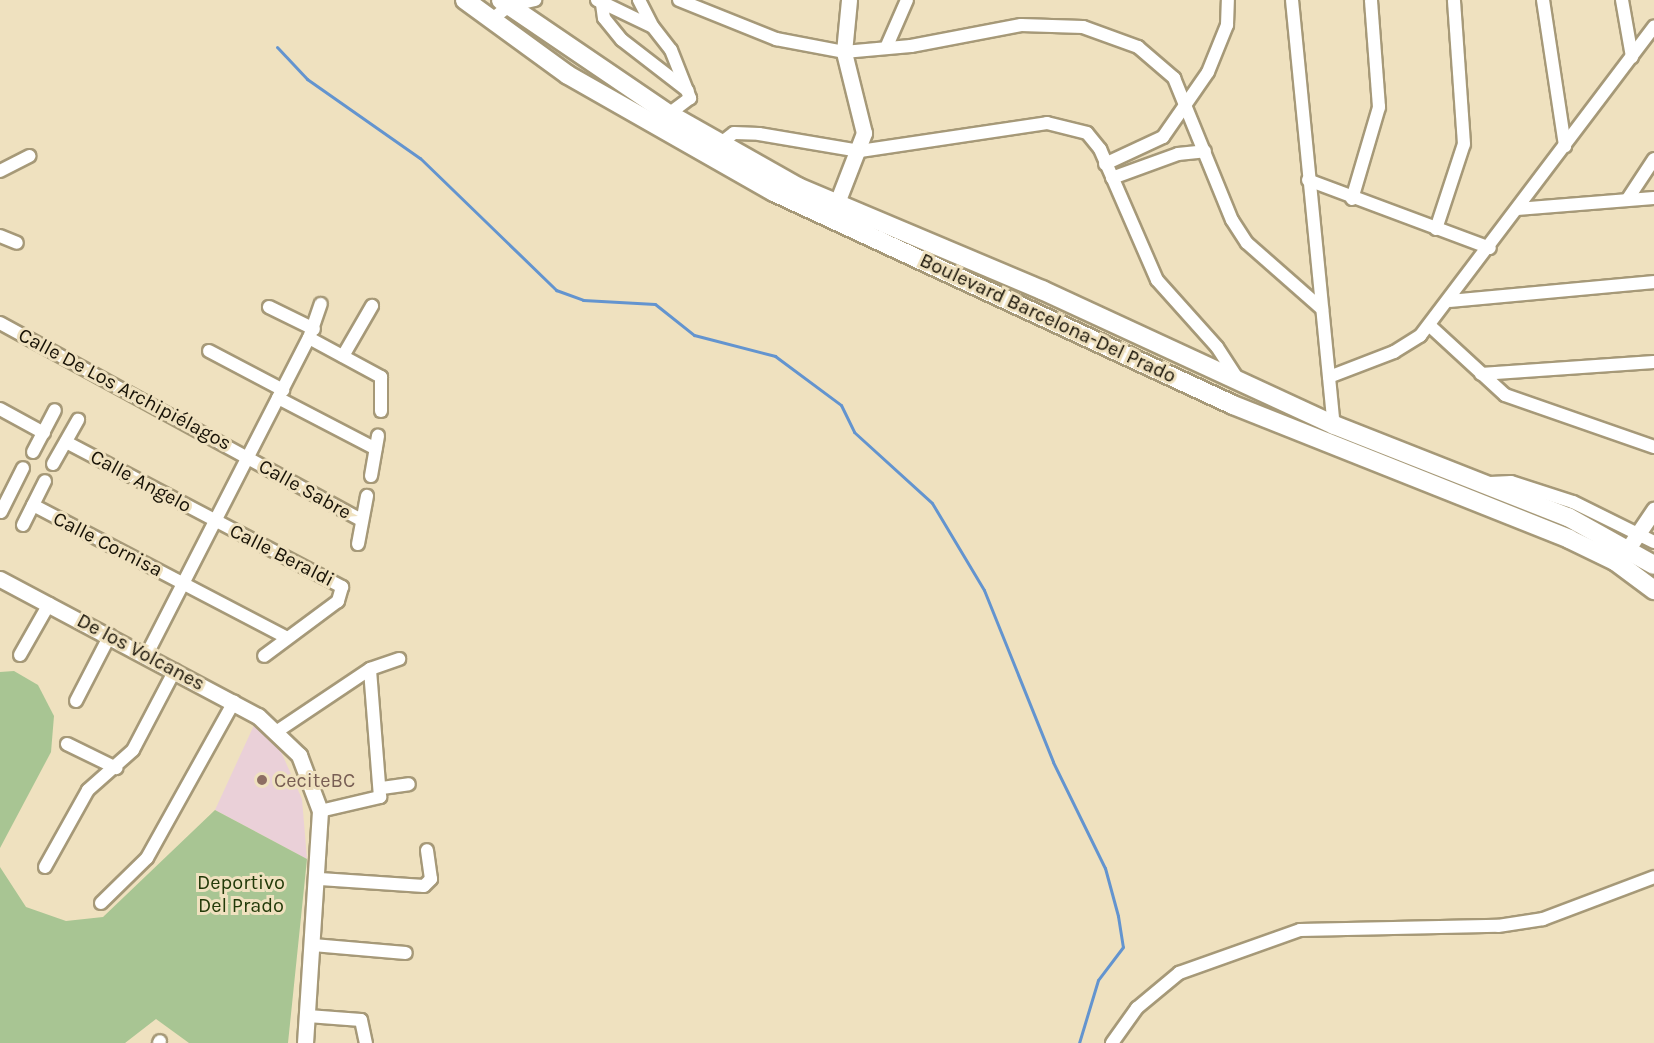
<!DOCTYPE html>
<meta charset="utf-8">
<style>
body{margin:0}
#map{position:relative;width:1654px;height:1043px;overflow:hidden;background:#efe1bf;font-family:Karla,sans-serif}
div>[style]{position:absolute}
.education>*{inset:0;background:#ead0d8}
.green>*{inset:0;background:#a8c593}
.stream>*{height:3px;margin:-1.5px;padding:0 1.5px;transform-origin:1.5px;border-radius:1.5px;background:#6394cf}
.roads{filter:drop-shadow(2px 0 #a69978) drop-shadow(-2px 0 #a69978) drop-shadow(0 2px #a69978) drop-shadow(0 -2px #a69978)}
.minor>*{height:12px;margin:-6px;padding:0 6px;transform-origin:6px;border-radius:6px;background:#fff}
.tertiary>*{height:15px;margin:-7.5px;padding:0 7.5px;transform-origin:7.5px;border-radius:7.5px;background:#fff}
.primary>*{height:18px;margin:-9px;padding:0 9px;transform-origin:9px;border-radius:9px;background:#fff}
.dots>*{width:16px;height:16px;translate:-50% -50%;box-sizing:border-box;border:3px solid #efe1bf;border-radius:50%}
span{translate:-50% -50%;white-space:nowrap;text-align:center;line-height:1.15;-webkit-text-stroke:6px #efe1bf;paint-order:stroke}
.street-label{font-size:20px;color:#171206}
.education-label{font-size:20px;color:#785e54}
.left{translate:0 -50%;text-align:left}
.park-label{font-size:20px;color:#223a09}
</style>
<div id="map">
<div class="education">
<div style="clip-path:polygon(255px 723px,275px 738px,302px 799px,307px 859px,215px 810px)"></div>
</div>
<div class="green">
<div style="clip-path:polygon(14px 671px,38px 685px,54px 716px,51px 752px,0 848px,0 672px)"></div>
<div style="clip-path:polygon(215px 810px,307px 859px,288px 1043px,189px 1043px,156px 1019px,125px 1043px,0 1043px,0 867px,26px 907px,66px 921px,103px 917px)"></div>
</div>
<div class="stream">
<div style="left:277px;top:47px;width:44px;rotate:46.8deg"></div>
<div style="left:307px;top:79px;width:138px;rotate:35deg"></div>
<div style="left:420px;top:158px;width:190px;rotate:44.1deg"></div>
<div style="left:556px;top:290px;width:29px;rotate:20deg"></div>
<div style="left:583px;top:300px;width:72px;rotate:3.2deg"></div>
<div style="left:655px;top:304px;width:50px;rotate:38.5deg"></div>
<div style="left:694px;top:335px;width:84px;rotate:14.5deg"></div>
<div style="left:775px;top:356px;width:82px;rotate:36.6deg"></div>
<div style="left:841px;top:405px;width:30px;rotate:64deg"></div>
<div style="left:854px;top:432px;width:105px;rotate:42.3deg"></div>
<div style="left:932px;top:503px;width:101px;rotate:59.1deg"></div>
<div style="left:984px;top:590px;width:185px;rotate:68.1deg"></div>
<div style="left:1053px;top:762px;width:118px;rotate:63.9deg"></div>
<div style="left:1105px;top:868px;width:50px;rotate:74.8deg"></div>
<div style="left:1118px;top:916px;width:31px;rotate:81deg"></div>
<div style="left:1123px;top:947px;width:41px;rotate:127.1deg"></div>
<div style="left:1098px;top:980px;width:66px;rotate:106.8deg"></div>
</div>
<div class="roads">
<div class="minor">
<div style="left:597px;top:0;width:62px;rotate:25.7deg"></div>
<div style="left:653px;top:27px;width:29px;rotate:52deg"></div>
<div style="left:671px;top:50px;width:52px;rotate:68.4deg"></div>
<div style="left:690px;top:98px;width:26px;rotate:143deg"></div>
<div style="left:639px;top:0;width:29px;rotate:63deg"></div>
<div style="left:679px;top:0;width:105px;rotate:21.9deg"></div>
<div style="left:776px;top:39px;width:69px;rotate:10.8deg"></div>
<div style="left:844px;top:52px;width:67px;rotate:-5.1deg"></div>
<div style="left:911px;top:46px;width:112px;rotate:-10.8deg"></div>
<div style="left:1021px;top:25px;width:62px;rotate:1.8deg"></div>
<div style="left:1083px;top:27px;width:59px;rotate:20deg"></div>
<div style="left:1138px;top:47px;width:48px;rotate:40.7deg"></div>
<div style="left:1174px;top:78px;width:153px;rotate:67.8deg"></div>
<div style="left:1232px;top:220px;width:27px;rotate:57deg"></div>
<div style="left:1247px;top:243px;width:100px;rotate:41.3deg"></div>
<div style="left:1292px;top:0;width:427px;rotate:84.4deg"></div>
<div style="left:1543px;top:0;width:148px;rotate:81.4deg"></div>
<div style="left:1622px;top:0;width:58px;rotate:80deg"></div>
<div style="left:602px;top:4px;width:14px;rotate:82deg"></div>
<div style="left:604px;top:18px;width:28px;rotate:51deg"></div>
<div style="left:622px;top:40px;width:83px;rotate:37.7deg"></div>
<div style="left:491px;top:20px;width:23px;rotate:-38deg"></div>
<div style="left:509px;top:6px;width:27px;rotate:-13deg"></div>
<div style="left:886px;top:48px;width:52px;rotate:-66.4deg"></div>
<div style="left:721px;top:143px;width:16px;rotate:-38deg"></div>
<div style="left:734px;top:133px;width:25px;rotate:2deg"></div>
<div style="left:759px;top:134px;width:102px;rotate:9.6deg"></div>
<div style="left:860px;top:151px;width:189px;rotate:-8.5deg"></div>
<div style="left:1047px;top:123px;width:41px;rotate:14deg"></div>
<div style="left:1087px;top:133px;width:21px;rotate:51deg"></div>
<div style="left:1100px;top:149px;width:143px;rotate:66.5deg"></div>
<div style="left:1157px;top:280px;width:90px;rotate:48.2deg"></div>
<div style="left:1217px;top:347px;width:37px;rotate:57deg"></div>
<div style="left:1105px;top:164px;width:64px;rotate:-25deg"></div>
<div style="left:1163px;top:137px;width:79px;rotate:-55.3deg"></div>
<div style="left:1208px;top:72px;width:51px;rotate:-68deg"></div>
<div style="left:1227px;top:25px;width:25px;rotate:-88deg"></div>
<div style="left:0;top:171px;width:33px;rotate:-27deg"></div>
<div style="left:1112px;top:178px;width:70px;rotate:-20deg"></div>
<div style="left:1178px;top:154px;width:27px;rotate:-6deg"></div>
<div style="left:1308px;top:180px;width:194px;rotate:20.5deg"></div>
<div style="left:1352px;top:199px;width:96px;rotate:-73.6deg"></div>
<div style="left:1379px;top:107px;width:107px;rotate:-94.3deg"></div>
<div style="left:1627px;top:200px;width:49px;rotate:-56.6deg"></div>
<div style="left:1517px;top:209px;width:137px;rotate:-4.6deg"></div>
<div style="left:1436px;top:229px;width:89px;rotate:-71.8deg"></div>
<div style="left:1464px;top:144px;width:144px;rotate:-94deg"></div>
<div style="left:0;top:236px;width:18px;rotate:22deg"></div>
<div style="left:1450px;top:301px;width:205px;rotate:-5.3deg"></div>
<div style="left:269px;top:307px;width:50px;rotate:26.1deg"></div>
<div style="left:0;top:323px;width:412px;rotate:28.6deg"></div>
<div style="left:1429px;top:325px;width:103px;rotate:42.6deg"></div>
<div style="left:1505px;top:395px;width:158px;rotate:19.2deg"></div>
<div style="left:309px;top:338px;width:82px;rotate:28.4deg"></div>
<div style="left:381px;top:377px;width:34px;rotate:90deg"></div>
<div style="left:209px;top:351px;width:84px;rotate:27.8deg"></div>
<div style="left:343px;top:356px;width:58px;rotate:-59.9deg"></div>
<div style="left:1481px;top:374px;width:173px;rotate:-4deg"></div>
<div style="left:1329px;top:377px;width:70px;rotate:-21deg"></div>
<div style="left:1394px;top:352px;width:31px;rotate:-32deg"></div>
<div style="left:1420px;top:336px;width:388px;rotate:-52.9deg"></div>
<div style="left:278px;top:398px;width:110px;rotate:27.5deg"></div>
<div style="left:0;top:409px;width:50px;rotate:28.6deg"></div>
<div style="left:66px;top:442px;width:312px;rotate:27.7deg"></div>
<div style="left:342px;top:587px;width:15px;rotate:106deg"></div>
<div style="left:338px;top:601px;width:92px;rotate:143.4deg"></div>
<div style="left:33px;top:452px;width:47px;rotate:-62.4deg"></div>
<div style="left:53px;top:464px;width:51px;rotate:-60.4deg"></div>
<div style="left:371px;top:476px;width:41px;rotate:-80.1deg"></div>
<div style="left:1490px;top:483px;width:21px;rotate:-3deg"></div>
<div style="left:1511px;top:482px;width:65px;rotate:17.9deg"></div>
<div style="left:1573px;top:502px;width:90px;rotate:26.3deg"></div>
<div style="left:33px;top:505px;width:285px;rotate:27.6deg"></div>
<div style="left:1px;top:512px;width:49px;rotate:-63.4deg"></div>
<div style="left:23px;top:525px;width:49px;rotate:-63.4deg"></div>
<div style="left:358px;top:544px;width:49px;rotate:-79.4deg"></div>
<div style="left:147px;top:654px;width:355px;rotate:-62.9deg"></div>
<div style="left:309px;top:338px;width:36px;rotate:-71deg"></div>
<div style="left:20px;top:655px;width:59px;rotate:-60.4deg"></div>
<div style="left:76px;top:701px;width:74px;rotate:-62.7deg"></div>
<div style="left:279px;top:730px;width:110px;rotate:-33.8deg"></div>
<div style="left:370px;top:669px;width:31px;rotate:-19deg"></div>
<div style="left:67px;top:744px;width:55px;rotate:26.1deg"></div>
<div style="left:382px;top:788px;width:27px;rotate:-8deg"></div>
<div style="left:320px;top:811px;width:62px;rotate:-13.1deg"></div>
<div style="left:380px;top:797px;width:128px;rotate:-94.5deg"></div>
<div style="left:45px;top:867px;width:88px;rotate:-60.8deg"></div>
<div style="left:88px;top:790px;width:60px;rotate:-41.6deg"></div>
<div style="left:133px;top:750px;width:90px;rotate:-62.3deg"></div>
<div style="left:320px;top:879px;width:104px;rotate:3.9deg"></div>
<div style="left:424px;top:886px;width:10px;rotate:-45deg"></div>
<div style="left:431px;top:879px;width:29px;rotate:-98deg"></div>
<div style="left:101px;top:903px;width:64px;rotate:-44.4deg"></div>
<div style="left:147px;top:858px;width:179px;rotate:-60.9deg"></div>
<div style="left:313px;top:945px;width:93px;rotate:4.9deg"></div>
<div style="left:308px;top:1016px;width:53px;rotate:4.3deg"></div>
<div style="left:361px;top:1020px;width:24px;rotate:78deg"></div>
<div style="left:159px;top:1043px;width:2px;rotate:-63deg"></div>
<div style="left:1112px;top:1043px;width:43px;rotate:-54.5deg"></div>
<div style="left:1137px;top:1008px;width:55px;rotate:-39.8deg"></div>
<div style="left:1179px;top:973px;width:128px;rotate:-19.6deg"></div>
<div style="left:1300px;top:930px;width:198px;rotate:-1.2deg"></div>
<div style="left:1498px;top:926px;width:46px;rotate:-8.8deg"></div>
<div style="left:1543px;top:919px;width:119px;rotate:-20.7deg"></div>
</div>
<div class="tertiary">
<div style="left:833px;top:213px;width:86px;rotate:-68.8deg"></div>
<div style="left:864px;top:133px;width:83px;rotate:-103.9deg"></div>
<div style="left:844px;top:52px;width:52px;rotate:-84.5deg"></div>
<div style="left:1629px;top:547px;width:45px;rotate:-56deg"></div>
<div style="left:0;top:579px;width:292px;rotate:28deg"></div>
<div style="left:258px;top:716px;width:57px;rotate:43.6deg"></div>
<div style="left:299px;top:755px;width:60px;rotate:69.4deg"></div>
<div style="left:320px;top:811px;width:232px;rotate:93.7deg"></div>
</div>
<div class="primary">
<div style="left:465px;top:0;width:127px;rotate:36.1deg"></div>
<div style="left:568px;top:75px;width:237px;rotate:29.6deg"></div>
<div style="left:774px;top:192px;width:506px;rotate:24.89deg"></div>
<div style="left:1233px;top:405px;width:362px;rotate:21.7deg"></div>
<div style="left:1569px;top:539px;width:51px;rotate:25.6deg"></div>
<div style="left:1615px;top:561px;width:49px;rotate:36.6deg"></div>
<div style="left:501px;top:0;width:203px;rotate:34.2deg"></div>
<div style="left:669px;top:114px;width:148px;rotate:29.5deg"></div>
<div style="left:798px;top:187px;width:265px;rotate:22.9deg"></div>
<div style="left:1042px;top:290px;width:322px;rotate:24.8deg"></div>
<div style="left:1334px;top:425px;width:251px;rotate:21.5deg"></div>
<div style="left:1568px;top:517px;width:98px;rotate:29.2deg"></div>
</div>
</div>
<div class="dots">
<div style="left:262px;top:780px;background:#8d6e63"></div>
</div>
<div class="street-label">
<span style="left:1048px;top:318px;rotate:25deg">Boulevard Barcelona-Del Prado</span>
<span style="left:125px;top:389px;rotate:28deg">Calle De Los Archipiélagos</span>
<span style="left:141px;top:481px;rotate:28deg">Calle Angelo</span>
<span style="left:305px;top:489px;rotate:29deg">Calle Sabre</span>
<span style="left:108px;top:544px;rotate:27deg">Calle Cornisa</span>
<span style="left:282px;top:555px;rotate:27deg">Calle Beraldi</span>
<span style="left:141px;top:652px;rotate:28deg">De los Volcanes</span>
</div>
<div class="education-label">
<span class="left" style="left:274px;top:780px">CeciteBC</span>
</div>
<div class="park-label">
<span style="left:241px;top:894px">Deportivo<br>Del Prado</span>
</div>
</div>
